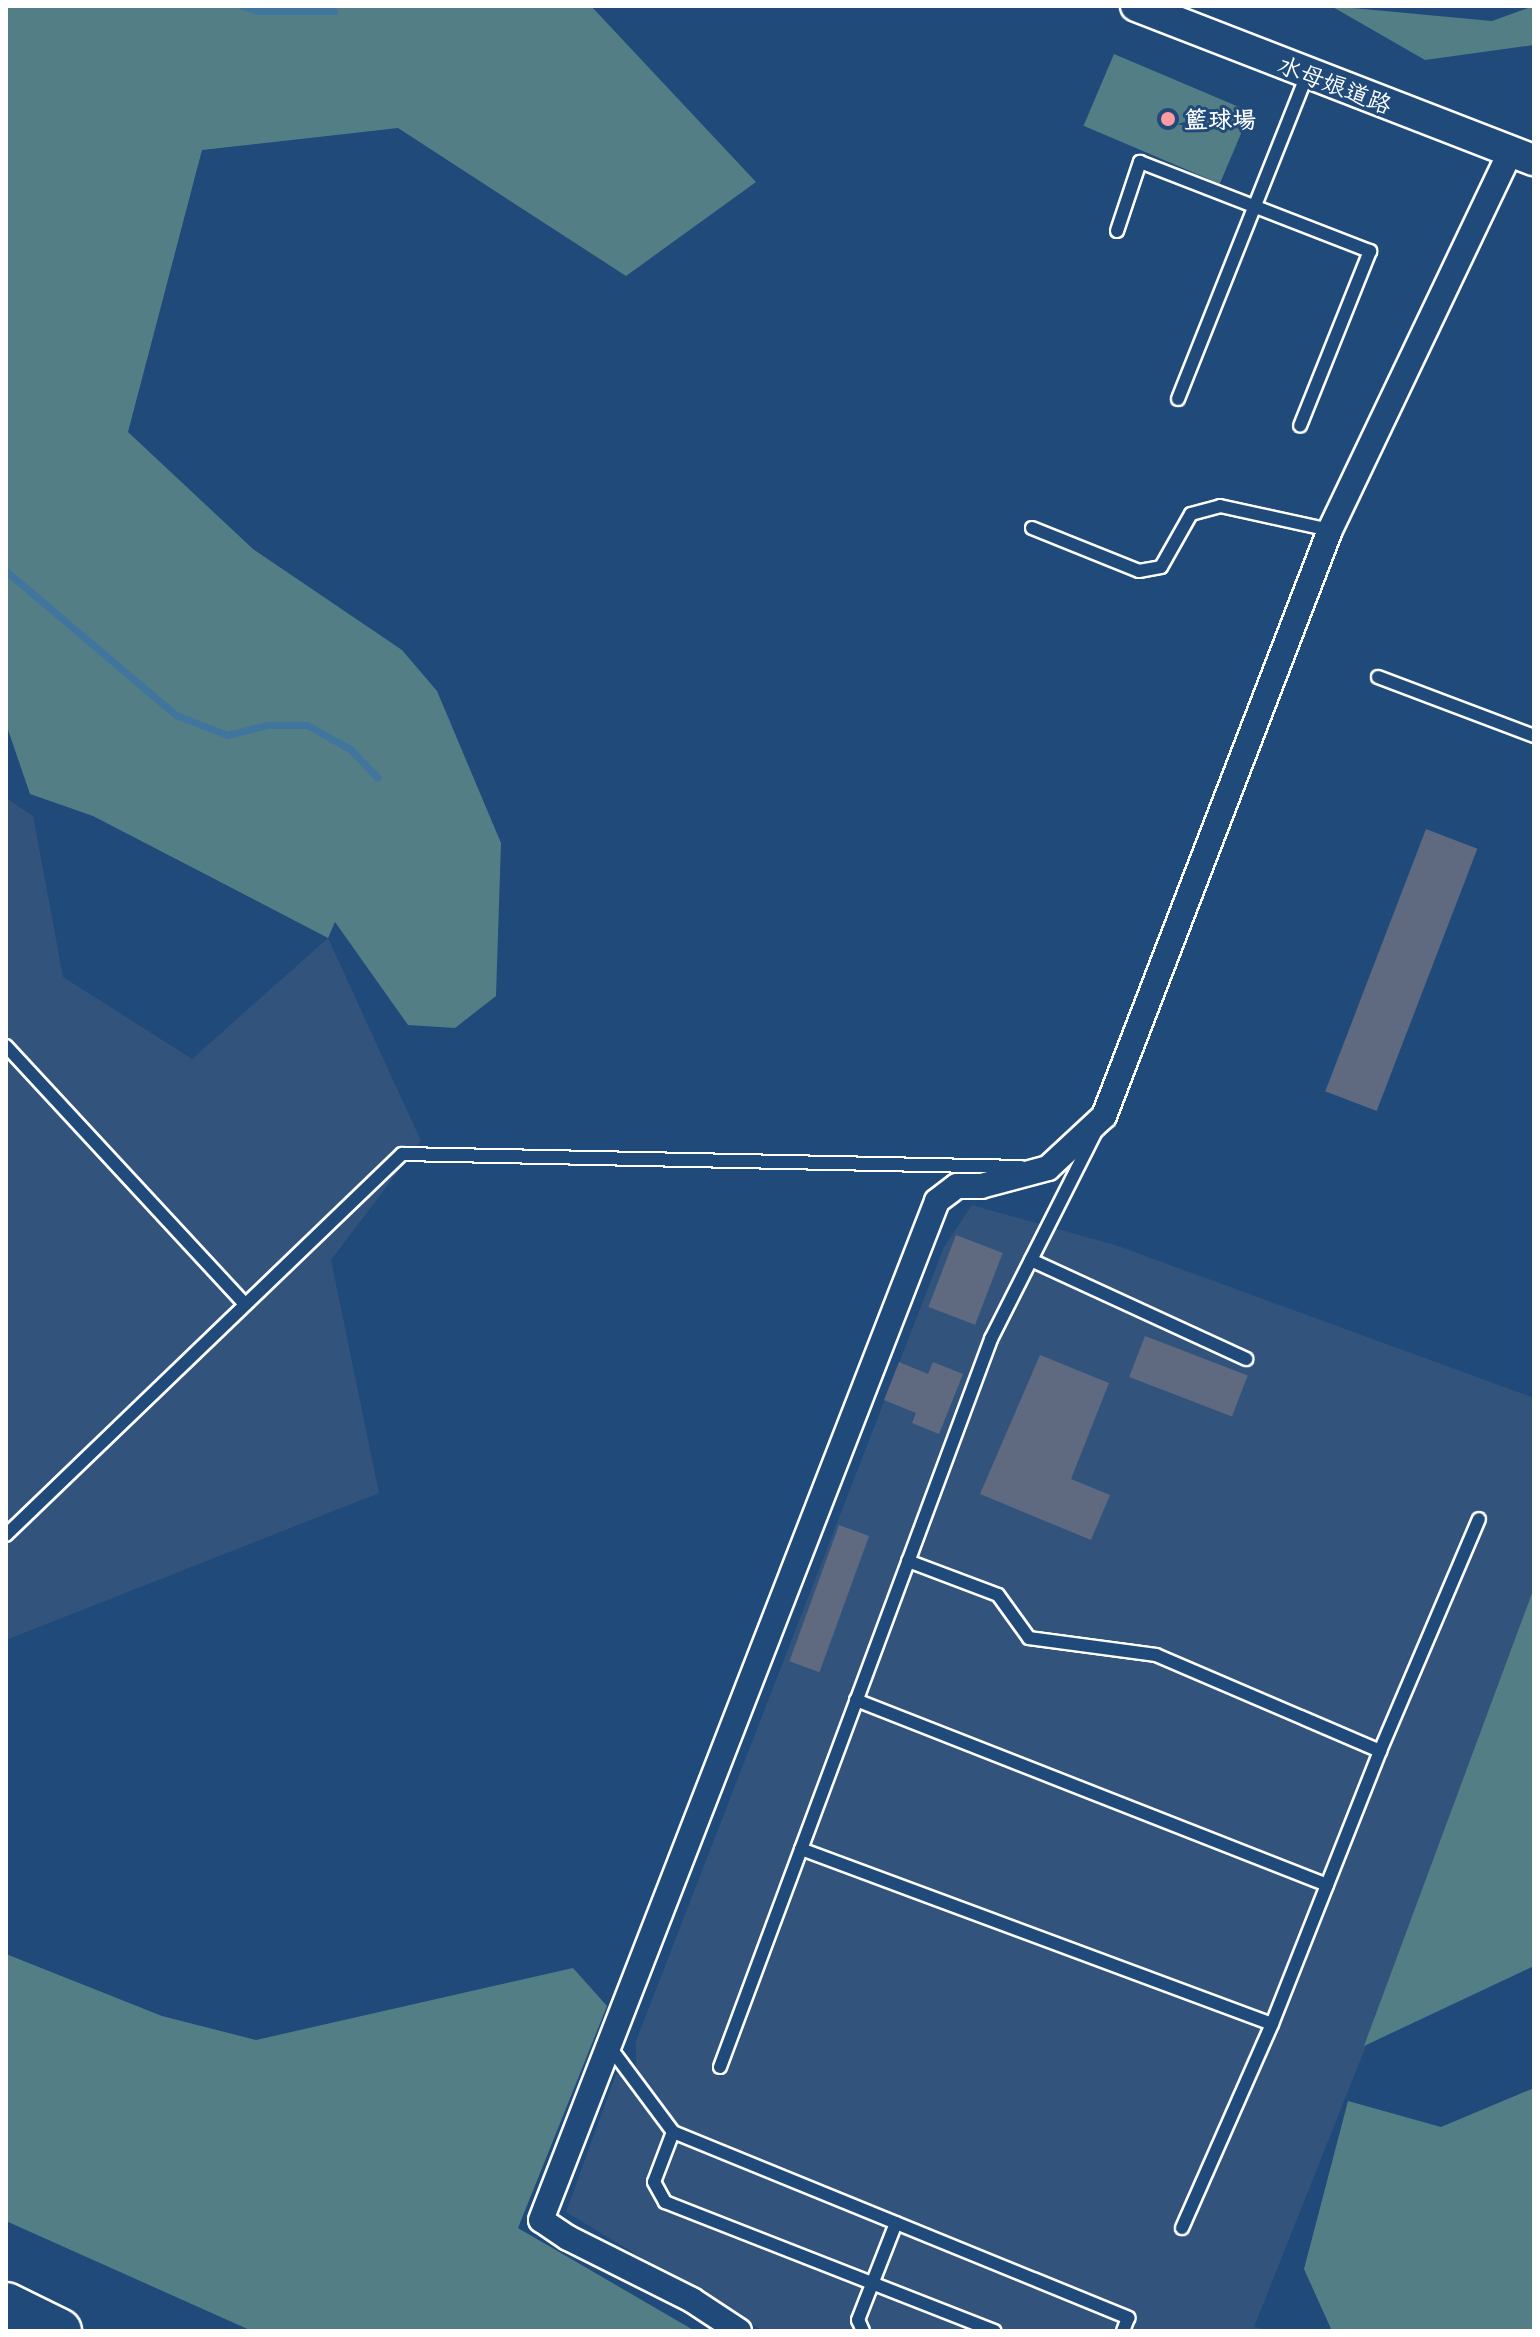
<!DOCTYPE html>
<meta charset="utf-8">
<style>
body{margin:0}
#map{position:relative;width:1540px;height:2337px;overflow:hidden;background:#1f4a7a;font-family:Mali,"LXGW WenKai TC",sans-serif}
div>[style]{position:absolute}
.built>*{inset:0;background:#32547c}
.green>*{inset:0;background:#537e86;transform-origin:0 0}
.stream>*{height:7px;margin:-3.5px;padding:0 3.5px;transform-origin:3.5px;border-radius:3.5px;background:#40769d}
.building>*{inset:0;background:#5f6a80;transform-origin:0 0}
.roads{filter:drop-shadow(2px 0 #fff) drop-shadow(-2px 0 #fff) drop-shadow(0 2px #fff) drop-shadow(0 -2px #fff)}
.service>*{height:12px;margin:-6px;padding:0 6px;transform-origin:6px;border-radius:6px;background:#1f4a7a}
.minor>*{height:24px;margin:-12px;padding:0 12px;transform-origin:12px;border-radius:12px;background:#1f4a7a}
.tertiary>*{height:30px;margin:-15px;padding:0 15px;transform-origin:15px;border-radius:15px;background:#1f4a7a}
.motorway>*{height:44px;margin:-22px;padding:0 22px;transform-origin:22px;border-radius:22px;background:#1f4a7a}
.dots>*{width:22px;height:22px;translate:-50% -50%;box-sizing:border-box;border:4px solid #1f4a7a;border-radius:50%}
span{translate:-50% -50%;white-space:nowrap;text-align:center;line-height:1.15;-webkit-text-stroke:6px #1f4a7a;paint-order:stroke}
.street-label{font-size:24px;color:#fff}
.poi-label{font-size:24px;color:#fff;font-weight:700}
.left{translate:0 -50%;text-align:left}
.frame{position:absolute;inset:0;border:8px solid #fff;pointer-events:none}
</style>
<div id="map">
<div class="built">
<div style="clip-path:polygon(6px 798px,33px 816px,63px 977px,192px 1059px,328px 938px,421px 1141px,331px 1260px,379px 1493px,6px 1640px)"></div>
<div style="clip-path:polygon(972px 1205px,1118px 1246px,1534px 1398px,1534px 1624px,1254px 2327px,1274px 2331px,763px 2331px,566px 2212px,616px 2074px,636px 2080px,636px 2041px,944px 1247px)"></div>
</div>
<div class="green">
<div style="clip-path:polygon(6px 6px,591px 6px,756px 182px,626px 276px,398px 128px,202px 150px,128px 432px,253px 549px,402px 650px,437px 691px,501px 843px,496px 996px,455px 1028px,408px 1025px,335px 922px,328px 938px,93px 816px,30px 794px,6px 724px)"></div>
<div style="clip-path:polygon(1331px 6px,1492px 21px,1534px 6px,1534px 45px,1425px 60px)"></div>
<div style="left:1114px;top:54px;width:148px;height:78px;rotate:23deg"></div>
<div style="clip-path:polygon(1534px 1588px,1534px 1966px,1364px 2046px)"></div>
<div style="clip-path:polygon(6px 1954px,162px 2016px,256px 2040px,573px 1968px,607px 2006px,518px 2228px,695px 2331px,252px 2331px,6px 2221px)"></div>
<div style="clip-path:polygon(1534px 2088px,1534px 2331px,1332px 2331px,1304px 2269px,1348px 2101px,1441px 2127px)"></div>
</div>
<div class="stream">
<div style="left:242px;top:6px;width:17px;rotate:17deg"></div>
<div style="left:258px;top:11px;width:76px"></div>
<div style="left:6px;top:571px;width:223px;rotate:40.3deg"></div>
<div style="left:176px;top:715px;width:55px;rotate:21.4deg"></div>
<div style="left:227px;top:735px;width:41px;rotate:-14deg"></div>
<div style="left:267px;top:725px;width:40px"></div>
<div style="left:307px;top:725px;width:49px;rotate:29.2deg"></div>
<div style="left:350px;top:749px;width:40px;rotate:46deg"></div>
</div>
<div class="building">
<div style="left:1426px;top:829px;width:55px;height:281px;rotate:21deg"></div>
<div style="left:956px;top:1235px;width:50px;height:77px;rotate:21deg"></div>
<div style="left:1145px;top:1336px;width:110px;height:44px;rotate:21deg"></div>
<div style="clip-path:polygon(1040px 1355px,1109px 1383px,1071px 1479px,1110px 1495px,1091px 1540px,980px 1494px)"></div>
<div style="clip-path:polygon(899px 1362px,928px 1374px,933px 1362px,963px 1374px,939px 1434px,912px 1423px,916px 1413px,884px 1400px)"></div>
<div style="left:839px;top:1525px;width:32px;height:145px;rotate:20deg"></div>
</div>
<div class="roads">
<div class="service">
<div style="left:1117px;top:231px;width:73px;rotate:-71.6deg"></div>
<div style="left:1140px;top:162px;width:247px;rotate:21.2deg"></div>
<div style="left:1370px;top:251px;width:188px;rotate:111.8deg"></div>
<div style="left:1178px;top:399px;width:351px;rotate:-68.3deg"></div>
<div style="left:1032px;top:528px;width:115px;rotate:21.9deg"></div>
<div style="left:1139px;top:571px;width:22px;rotate:-10deg"></div>
<div style="left:1161px;top:567px;width:61px;rotate:-60.5deg"></div>
<div style="left:1191px;top:514px;width:30px;rotate:-15deg"></div>
<div style="left:1220px;top:506px;width:113px;rotate:12.3deg"></div>
<div style="left:1378px;top:677px;width:167px;rotate:20.7deg"></div>
<div style="left:6px;top:1046px;width:349px;rotate:47.2deg"></div>
<div style="left:1031px;top:1260px;width:237px;rotate:24.7deg"></div>
<div style="left:6px;top:1535px;width:550px;rotate:-43.89deg"></div>
<div style="left:402px;top:1154px;width:619px;rotate:1.2deg"></div>
<div style="left:908px;top:1561px;width:96px;rotate:20.7deg"></div>
<div style="left:998px;top:1595px;width:53px;rotate:54.2deg"></div>
<div style="left:1029px;top:1638px;width:128px;rotate:7.6deg"></div>
<div style="left:1156px;top:1655px;width:244px;rotate:23.2deg"></div>
<div style="left:856px;top:1700px;width:506px;rotate:21.44deg"></div>
<div style="left:801px;top:1849px;width:502px;rotate:20.38deg"></div>
<div style="left:1272px;top:2024px;width:223px;rotate:113.8deg"></div>
<div style="left:1272px;top:2024px;width:294px;rotate:-68.4deg"></div>
<div style="left:1380px;top:1751px;width:252px;rotate:-66.9deg"></div>
<div style="left:609px;top:2046px;width:107px;rotate:53.3deg"></div>
<div style="left:673px;top:2132px;width:492px;rotate:22.2deg"></div>
<div style="left:1128px;top:2318px;width:14px;rotate:111deg"></div>
<div style="left:720px;top:2067px;width:777px;rotate:-69.58deg"></div>
<div style="left:991px;top:1339px;width:231px;rotate:-63.2deg"></div>
<div style="left:673px;top:2132px;width:53px;rotate:110.8deg"></div>
<div style="left:654px;top:2182px;width:23px;rotate:61deg"></div>
<div style="left:665px;top:2202px;width:354px;rotate:21.4deg"></div>
<div style="left:863px;top:2331px;width:12px;rotate:-114deg"></div>
<div style="left:858px;top:2320px;width:104px;rotate:-68.6deg"></div>
</div>
<div class="minor">
<div style="left:739px;top:2331px;width:56px;rotate:-146.6deg"></div>
<div style="left:692px;top:2300px;width:139px;rotate:-153.4deg"></div>
<div style="left:568px;top:2238px;width:32px;rotate:-146deg"></div>
<div style="left:541px;top:2220px;width:1093px;rotate:-68.76deg"></div>
<div style="left:937px;top:1201px;width:25px;rotate:-37deg"></div>
<div style="left:957px;top:1186px;width:24px"></div>
<div style="left:981px;top:1186px;width:69px;rotate:-15deg"></div>
<div style="left:1048px;top:1168px;width:76px;rotate:-42.9deg"></div>
<div style="left:1104px;top:1116px;width:628px;rotate:-68.91deg"></div>
<div style="left:1330px;top:530px;width:420px;rotate:-64.5deg"></div>
</div>
<div class="tertiary">
<div style="left:1136px;top:6px;width:427px;rotate:21.2deg"></div>
</div>
<div class="motorway">
<div style="left:6px;top:2305px;width:59px;rotate:26.1deg"></div>
</div>
</div>
<div class="dots">
<div style="left:1168px;top:119px;background:#ff9aa2"></div>
</div>
<div class="street-label">
<span style="left:1335px;top:84px;rotate:21deg">水母娘道路</span>
</div>
<div class="poi-label">
<span class="left" style="left:1184px;top:119px">籃球場</span>
</div>
<div class="frame"></div>
</div>
